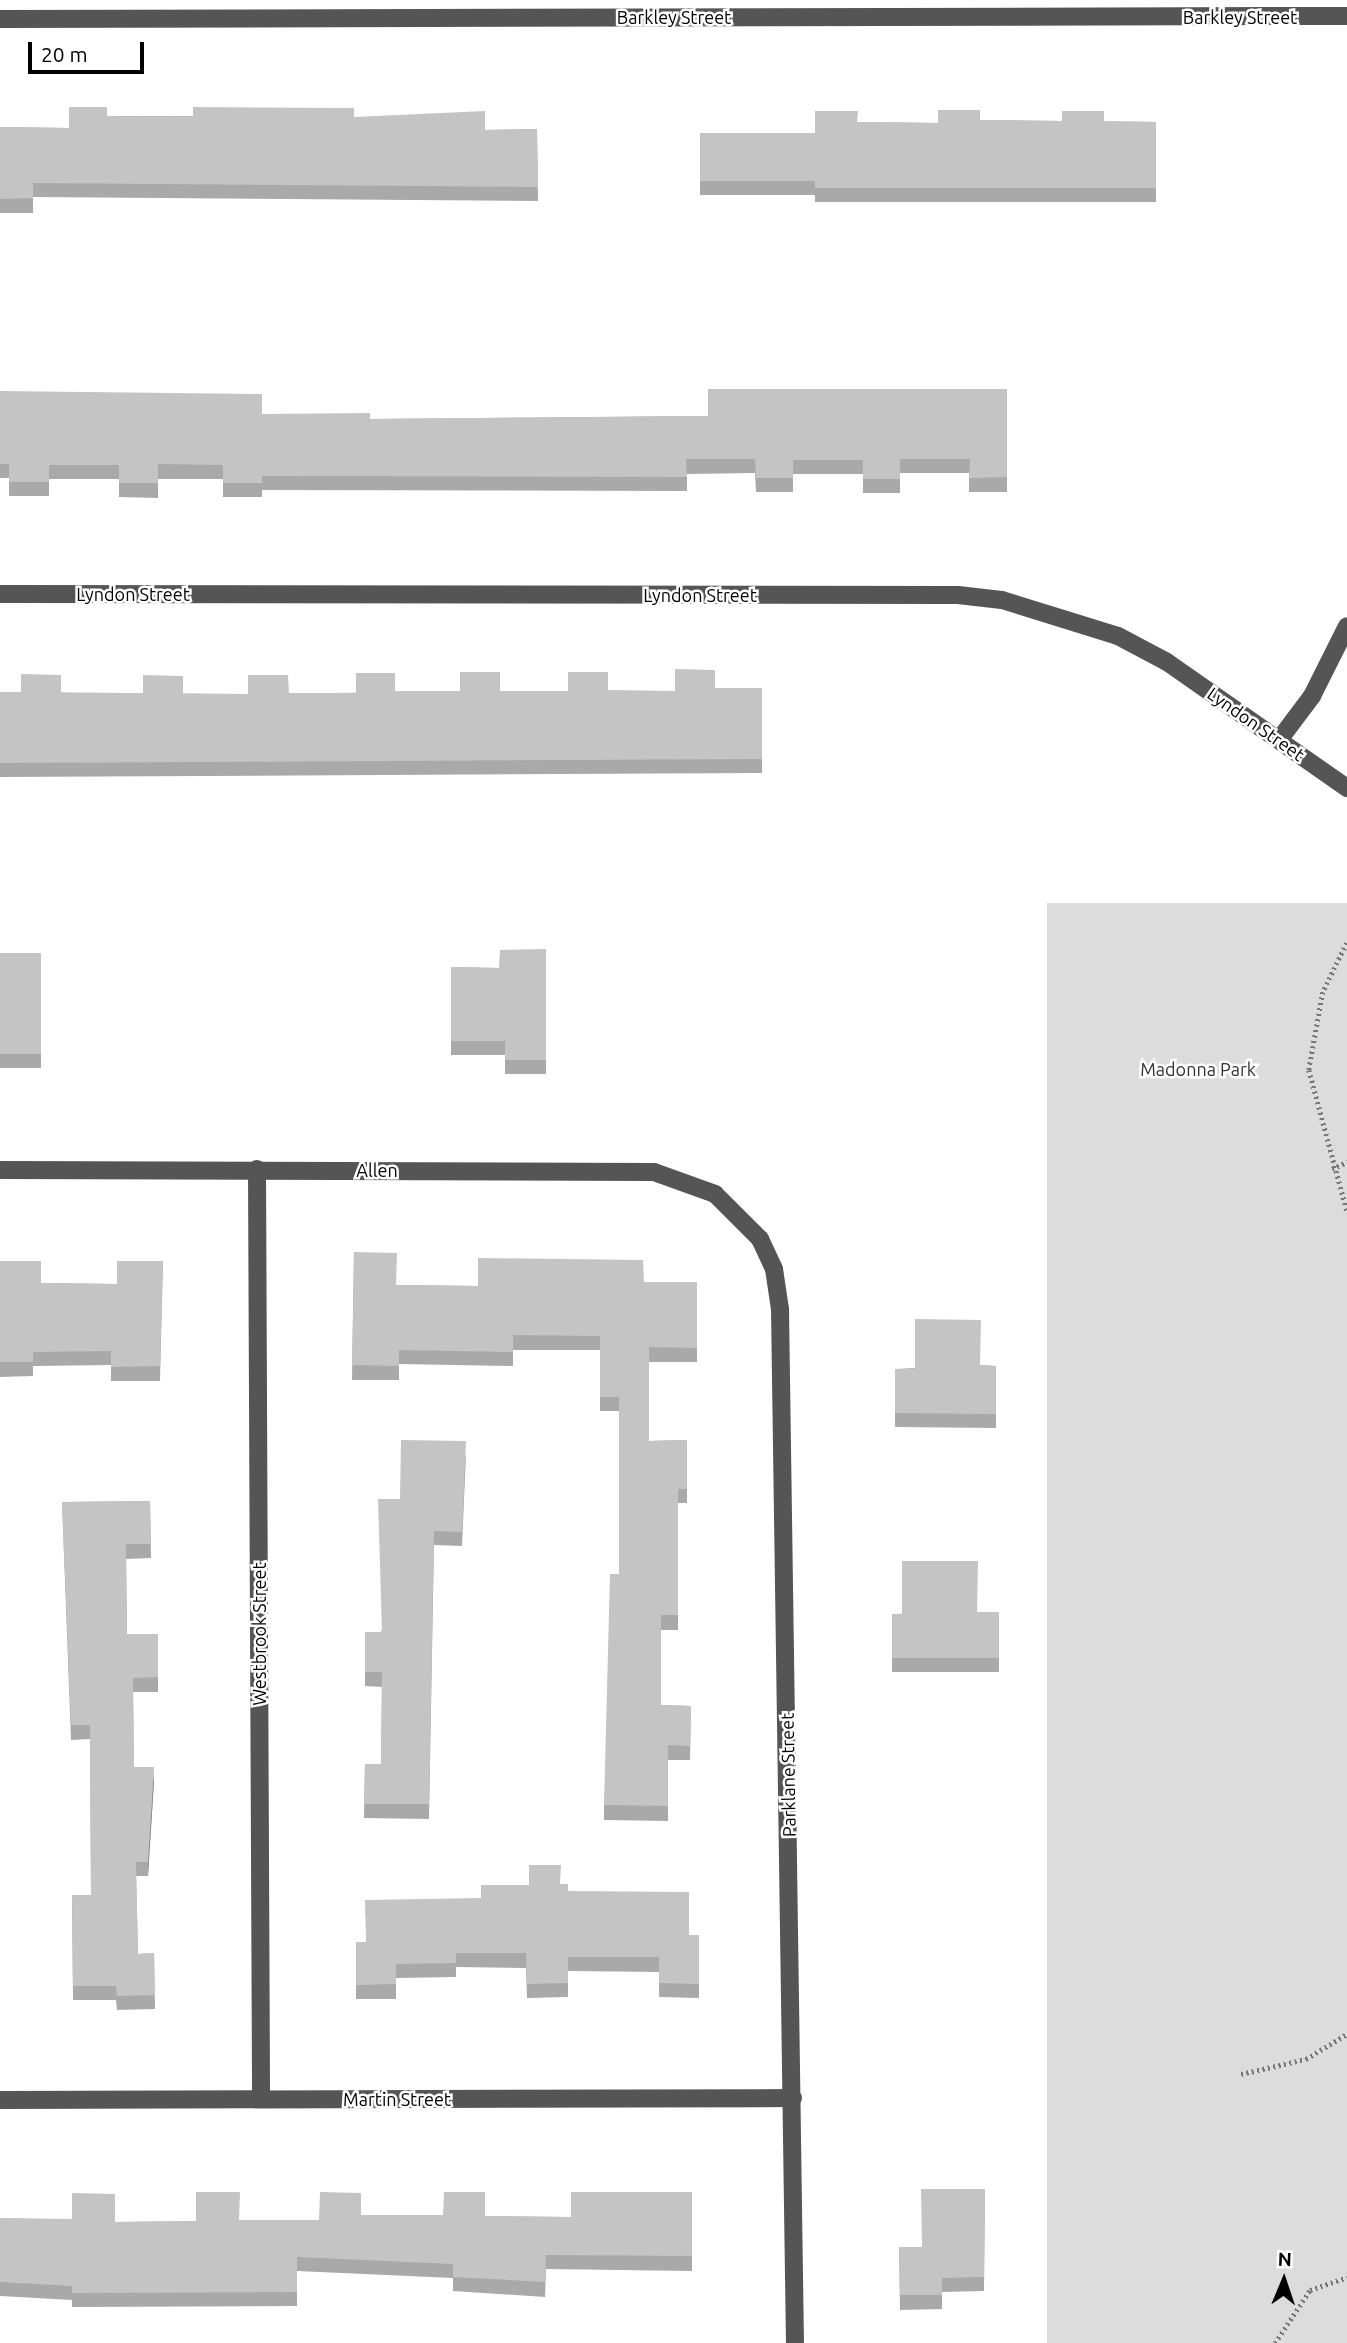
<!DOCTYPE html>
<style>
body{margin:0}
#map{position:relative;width:1347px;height:2343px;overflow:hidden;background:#fff;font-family:Ubuntu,sans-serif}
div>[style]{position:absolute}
.green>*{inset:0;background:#dcdcdc;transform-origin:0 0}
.path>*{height:4.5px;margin-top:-2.25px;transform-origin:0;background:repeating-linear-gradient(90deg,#777 0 2px,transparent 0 5.5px)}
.minor>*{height:18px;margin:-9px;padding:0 9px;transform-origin:9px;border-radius:9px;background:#555}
.wall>*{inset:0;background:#a9a9a9;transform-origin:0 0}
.shaded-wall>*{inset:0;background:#898989}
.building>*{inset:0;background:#c4c4c4;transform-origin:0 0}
span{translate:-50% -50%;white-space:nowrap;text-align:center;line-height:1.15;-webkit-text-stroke:5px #fff;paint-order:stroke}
.street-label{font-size:18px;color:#000}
.park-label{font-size:18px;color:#333}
.north{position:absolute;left:1249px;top:2245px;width:70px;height:70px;-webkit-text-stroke:5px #fff;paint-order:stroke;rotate:2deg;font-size:19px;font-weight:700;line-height:28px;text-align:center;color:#000}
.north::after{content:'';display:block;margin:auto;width:24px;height:32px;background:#000;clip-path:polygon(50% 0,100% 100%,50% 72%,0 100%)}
.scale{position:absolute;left:28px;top:42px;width:116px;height:32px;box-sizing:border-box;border:4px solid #000;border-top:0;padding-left:9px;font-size:21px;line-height:24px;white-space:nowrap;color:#000;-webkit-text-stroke:5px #fff;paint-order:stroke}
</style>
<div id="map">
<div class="green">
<div style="left:1347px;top:903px;width:1440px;height:300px;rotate:90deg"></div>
</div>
<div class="path">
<div style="left:1347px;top:943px;width:55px;rotate:116.1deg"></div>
<div style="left:1323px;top:992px;width:79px;rotate:100.2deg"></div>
<div style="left:1309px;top:1070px;width:146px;rotate:74.9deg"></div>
<div style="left:1332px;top:1169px;width:17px;rotate:-25deg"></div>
<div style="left:1241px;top:2074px;width:67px;rotate:-13deg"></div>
<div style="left:1306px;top:2059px;width:48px;rotate:-31.4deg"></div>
<div style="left:1275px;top:2343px;width:64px;rotate:-56.6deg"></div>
<div style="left:1310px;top:2290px;width:39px;rotate:-19deg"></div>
</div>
<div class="minor">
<div style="left:0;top:19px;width:1347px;rotate:-0.13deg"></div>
<div style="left:0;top:594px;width:958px;rotate:0.06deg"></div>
<div style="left:958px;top:595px;width:44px;rotate:6.5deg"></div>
<div style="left:1002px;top:600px;width:121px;rotate:17.2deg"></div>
<div style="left:1118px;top:636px;width:55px;rotate:28deg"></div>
<div style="left:1167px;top:662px;width:220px;rotate:35deg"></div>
<div style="left:1279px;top:740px;width:55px;rotate:-53.1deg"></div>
<div style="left:1312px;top:696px;width:78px;rotate:-63.4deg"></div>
<div style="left:257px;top:1169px;width:930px;rotate:89.75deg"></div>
<div style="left:0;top:1170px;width:654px;rotate:0.18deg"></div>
<div style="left:654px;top:1172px;width:65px;rotate:19.8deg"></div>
<div style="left:715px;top:1194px;width:64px;rotate:45deg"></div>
<div style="left:760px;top:1239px;width:33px;rotate:65deg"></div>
<div style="left:774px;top:1269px;width:40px;rotate:81.5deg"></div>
<div style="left:780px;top:1309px;width:1034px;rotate:89.17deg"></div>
<div style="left:0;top:2100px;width:793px;rotate:-0.14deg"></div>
</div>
<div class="wall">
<div style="clip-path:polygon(107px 116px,354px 117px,485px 130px,537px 129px,538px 201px,33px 197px,33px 213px,0 213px,0 127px,69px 128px)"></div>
<div style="clip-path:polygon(980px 120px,1156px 122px,1156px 202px,815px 202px,815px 195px,700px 195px,700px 133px,815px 133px,858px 122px,938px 123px)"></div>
<div style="clip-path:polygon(1007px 389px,1007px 492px,969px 492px,969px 473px,900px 473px,900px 493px,863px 493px,863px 474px,793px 474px,793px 492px,756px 492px,755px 473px,687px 474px,687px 491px,262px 490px,262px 497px,223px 497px,223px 479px,158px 479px,158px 498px,119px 497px,119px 479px,49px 479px,49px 496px,9px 496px,9px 478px,0 478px,0 391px,262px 414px,370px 419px,708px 416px)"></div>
<div style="clip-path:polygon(715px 688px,762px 688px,762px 773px,0 777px,0 692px,248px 694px,500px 691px,675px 691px)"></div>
<div style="clip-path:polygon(546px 949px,546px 1074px,505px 1074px,505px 1055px,451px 1055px,451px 967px,499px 968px)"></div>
<div style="left:0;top:953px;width:41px;height:115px"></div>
<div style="clip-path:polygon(354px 1252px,397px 1285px,478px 1286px,697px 1282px,697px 1362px,649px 1362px,649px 1441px,687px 1440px,687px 1503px,678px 1503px,678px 1630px,661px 1630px,661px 1705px,691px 1706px,690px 1760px,668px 1760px,668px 1821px,604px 1820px,604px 1805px,619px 1574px,619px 1411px,600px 1411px,600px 1350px,513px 1350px,513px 1366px,399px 1364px,399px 1380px,352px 1380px)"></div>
<div style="clip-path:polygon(0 1261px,41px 1283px,117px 1284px,163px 1261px,160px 1381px,111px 1381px,111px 1365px,33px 1366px,33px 1376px,0 1377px)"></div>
<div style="clip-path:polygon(980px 1365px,996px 1366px,996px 1428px,895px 1427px,895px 1369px)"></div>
<div style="clip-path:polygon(466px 1455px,462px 1546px,434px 1545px,429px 1819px,364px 1818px,365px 1764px,381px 1764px,382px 1687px,365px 1686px,365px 1632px,381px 1632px)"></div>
<div style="clip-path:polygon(150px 1501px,151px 1558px,126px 1559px,127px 1634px,158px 1634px,158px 1692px,133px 1692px,134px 1767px,154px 1781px,148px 1876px,136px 1876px,138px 1954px,154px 1953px,155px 2009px,117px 2010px,116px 2000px,73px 2000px,72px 1895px,91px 1895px,90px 1739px,71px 1740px,62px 1502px)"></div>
<div style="clip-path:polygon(977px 1612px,999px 1612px,999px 1672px,892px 1672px,892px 1614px)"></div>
<div style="clip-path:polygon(560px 1884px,568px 1891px,689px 1935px,699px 1935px,699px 1998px,659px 1997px,659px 1972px,568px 1971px,568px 1997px,527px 1998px,526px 1968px,456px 1967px,456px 1977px,396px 1978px,396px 1999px,356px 1999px,356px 1942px,366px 1942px,481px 1898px,529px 1885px)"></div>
<div style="clip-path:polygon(985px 2189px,984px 2291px,942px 2292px,942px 2309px,900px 2310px,899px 2247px,922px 2247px)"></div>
<div style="clip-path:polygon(692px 2192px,692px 2271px,546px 2269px,545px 2297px,453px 2291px,453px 2278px,297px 2271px,297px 2306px,72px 2307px,72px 2300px,0 2296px,0 2218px,115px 2222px,319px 2220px,361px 2215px,571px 2217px)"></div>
</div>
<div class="shaded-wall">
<div style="clip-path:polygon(154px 1767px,154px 1781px,148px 1876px,148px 1862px)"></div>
</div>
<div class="building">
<div style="clip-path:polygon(69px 107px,107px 107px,107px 116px,193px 117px,193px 107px,354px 108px,354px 117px,485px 111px,485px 130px,537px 129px,538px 187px,33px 183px,33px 198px,0 199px,0 127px,69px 128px)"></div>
<div style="clip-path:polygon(938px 110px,980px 110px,980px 120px,1062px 121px,1062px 111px,1104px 111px,1104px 121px,1156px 122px,1156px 188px,815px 188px,815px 181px,700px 181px,700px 133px,815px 133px,815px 111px,858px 111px,857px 122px,938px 123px)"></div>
<div style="clip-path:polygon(708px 389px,1007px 389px,1007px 477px,969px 478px,970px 459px,900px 459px,900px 479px,863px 479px,863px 460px,793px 460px,793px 478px,756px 478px,755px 459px,686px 459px,687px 477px,262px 476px,262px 483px,223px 483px,223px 465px,158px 464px,158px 483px,119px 483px,119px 465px,49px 465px,49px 482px,9px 482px,9px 464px,0 464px,0 391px,262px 394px,262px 414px,370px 413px,370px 419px,708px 416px)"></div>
<div style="clip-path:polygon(675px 669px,715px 670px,715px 688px,762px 688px,762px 759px,0 763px,0 692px,21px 692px,21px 674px,61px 675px,61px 693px,143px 693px,143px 675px,183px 676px,183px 694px,248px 694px,248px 675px,288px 675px,289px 693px,356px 693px,356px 673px,395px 673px,395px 691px,460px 691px,460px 672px,500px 672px,500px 691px,568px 691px,568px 672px,608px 672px,608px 690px,675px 691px)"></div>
<div style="clip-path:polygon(546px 949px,546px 1060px,505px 1060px,505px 1041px,451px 1041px,451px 967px,499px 968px,500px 950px)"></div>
<div style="left:0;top:953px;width:41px;height:101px"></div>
<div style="clip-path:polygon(354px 1252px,397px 1253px,396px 1285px,478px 1286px,478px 1258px,643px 1260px,644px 1282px,697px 1282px,697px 1348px,649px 1347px,649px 1441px,687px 1440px,687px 1489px,678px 1489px,678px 1615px,661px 1615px,661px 1705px,691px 1706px,690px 1746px,668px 1745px,668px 1806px,604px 1805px,610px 1574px,619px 1574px,619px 1397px,600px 1397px,600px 1336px,513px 1335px,513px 1352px,399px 1350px,399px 1366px,352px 1365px)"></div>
<div style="clip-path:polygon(0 1261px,41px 1261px,41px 1283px,117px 1284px,117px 1261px,163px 1261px,160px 1366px,111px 1367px,111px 1351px,33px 1352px,33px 1362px,0 1362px)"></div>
<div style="clip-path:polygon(915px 1319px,981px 1320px,980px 1365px,996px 1366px,996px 1414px,895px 1413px,895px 1369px,915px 1369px)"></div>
<div style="clip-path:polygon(401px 1440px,466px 1441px,462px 1532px,434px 1531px,429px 1804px,364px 1804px,365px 1764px,381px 1764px,382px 1672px,365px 1672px,365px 1632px,382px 1632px,378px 1499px,400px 1499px)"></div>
<div style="clip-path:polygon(150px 1501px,151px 1544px,126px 1544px,127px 1634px,158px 1634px,158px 1677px,133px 1678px,134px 1767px,154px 1767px,148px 1862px,136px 1862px,138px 1954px,154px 1953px,155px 1995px,117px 1996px,116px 1986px,73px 1986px,72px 1895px,91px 1895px,90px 1725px,71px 1725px,62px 1502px)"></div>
<div style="clip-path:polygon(902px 1561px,978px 1561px,977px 1612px,999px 1612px,999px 1658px,892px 1658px,892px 1614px,902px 1614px)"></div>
<div style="clip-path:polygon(529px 1865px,561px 1865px,560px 1884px,568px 1884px,568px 1891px,689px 1892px,689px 1935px,699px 1935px,699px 1984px,659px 1983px,659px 1957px,568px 1957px,568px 1983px,527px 1984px,526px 1953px,456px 1953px,456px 1963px,396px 1964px,396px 1984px,356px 1985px,356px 1942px,366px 1942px,365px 1900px,481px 1898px,481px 1885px,529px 1885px)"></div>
<div style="clip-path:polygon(921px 2189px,985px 2189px,984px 2277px,942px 2278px,942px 2295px,900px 2295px,899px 2247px,922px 2247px)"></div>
<div style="clip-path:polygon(196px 2192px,240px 2192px,239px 2220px,319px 2220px,320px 2192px,361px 2193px,361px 2215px,443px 2215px,444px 2192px,485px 2192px,485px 2216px,571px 2217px,571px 2192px,692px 2192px,692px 2256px,546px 2255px,545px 2282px,453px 2277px,453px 2264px,297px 2257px,297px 2292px,72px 2293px,72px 2286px,0 2282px,0 2218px,72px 2219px,72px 2193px,115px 2194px,115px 2222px,196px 2221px)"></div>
</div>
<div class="street-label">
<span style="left:674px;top:17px">Barkley Street</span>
<span style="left:1240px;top:17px">Barkley Street</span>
<span style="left:133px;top:594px">Lyndon Street</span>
<span style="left:700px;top:595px">Lyndon Street</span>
<span style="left:1256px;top:724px;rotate:35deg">Lyndon Street</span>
<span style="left:377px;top:1170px">Allen</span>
<span style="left:259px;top:1634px;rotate:-90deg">Westbrook Street</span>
<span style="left:788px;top:1775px;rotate:-91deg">Parklane Street</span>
<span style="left:397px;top:2099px">Martin Street</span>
</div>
<div class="park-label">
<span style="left:1198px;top:1069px">Madonna Park</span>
</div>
<div class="north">N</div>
<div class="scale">20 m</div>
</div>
